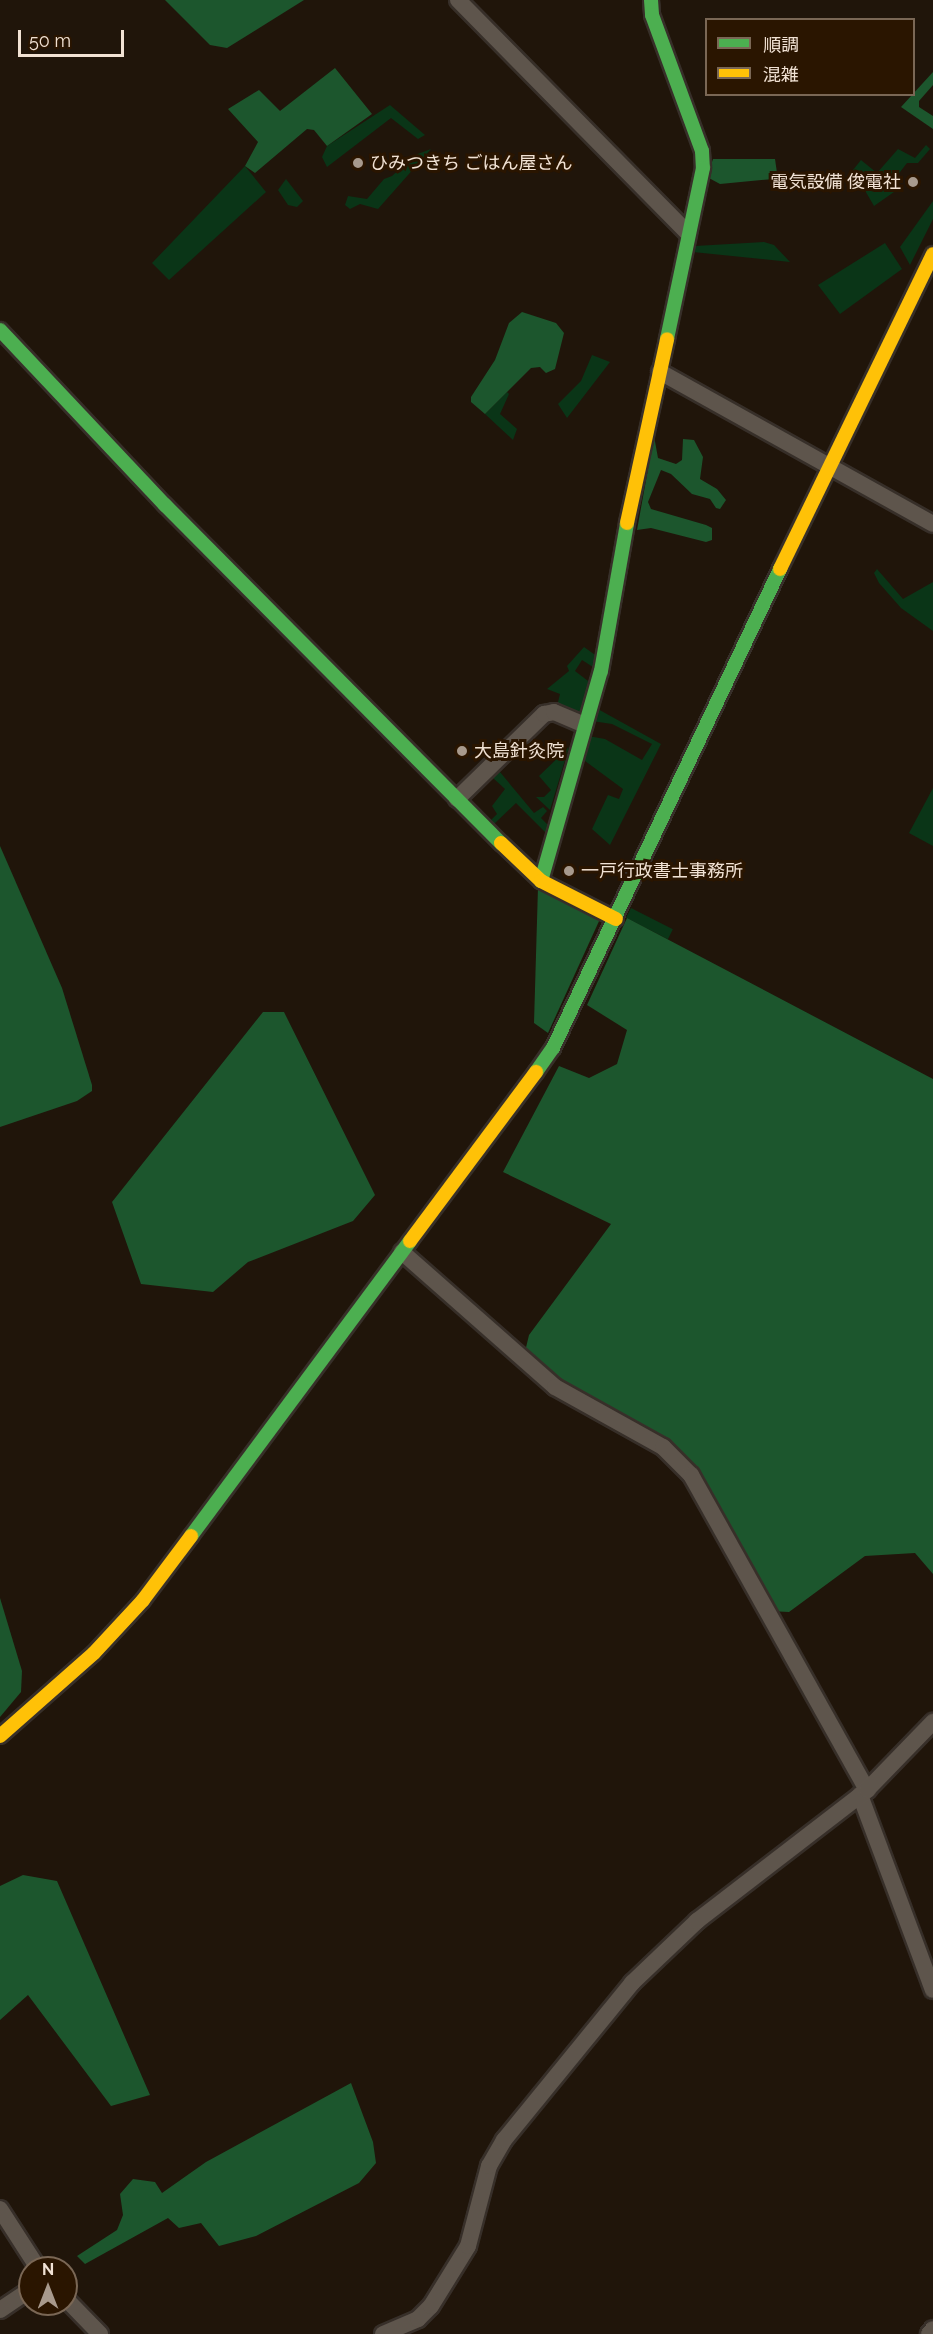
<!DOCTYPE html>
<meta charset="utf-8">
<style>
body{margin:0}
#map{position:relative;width:933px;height:2334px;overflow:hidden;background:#20150a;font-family:Raleway,"Noto Sans JP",sans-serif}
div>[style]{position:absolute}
.green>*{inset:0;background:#0a3517;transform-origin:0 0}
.forest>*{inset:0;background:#1c562d}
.roads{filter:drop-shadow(2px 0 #372f29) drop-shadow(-2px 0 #372f29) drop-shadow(0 2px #372f29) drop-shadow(0 -2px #372f29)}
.street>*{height:16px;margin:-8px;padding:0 8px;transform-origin:8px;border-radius:8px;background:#5e554c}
.fast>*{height:14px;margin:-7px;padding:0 7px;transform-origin:7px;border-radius:7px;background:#4caf50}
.slow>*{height:14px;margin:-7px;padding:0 7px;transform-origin:7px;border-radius:7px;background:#ffc107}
.dots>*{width:16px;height:16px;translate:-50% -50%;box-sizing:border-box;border:3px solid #2a1500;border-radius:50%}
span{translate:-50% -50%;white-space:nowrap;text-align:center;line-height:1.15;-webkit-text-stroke:6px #2a1500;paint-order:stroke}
.poi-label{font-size:18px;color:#f1e2d4}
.left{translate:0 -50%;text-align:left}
.right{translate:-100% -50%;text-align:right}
.legend{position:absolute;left:705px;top:18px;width:210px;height:78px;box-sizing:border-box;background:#2a1500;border:2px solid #7a6755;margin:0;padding:8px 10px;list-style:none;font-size:18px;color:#f1e2d4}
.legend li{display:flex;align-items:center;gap:12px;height:30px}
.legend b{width:30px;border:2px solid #7a6755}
.north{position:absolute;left:18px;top:2256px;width:60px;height:60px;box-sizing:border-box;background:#2a1500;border:2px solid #7a6755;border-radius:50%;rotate:0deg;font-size:16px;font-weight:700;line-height:24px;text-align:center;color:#f1e2d4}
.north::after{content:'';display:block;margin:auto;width:21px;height:27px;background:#a89a8d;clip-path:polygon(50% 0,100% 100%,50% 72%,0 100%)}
.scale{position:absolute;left:18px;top:30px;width:106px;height:27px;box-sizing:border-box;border:3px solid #f1e2d4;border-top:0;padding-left:8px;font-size:18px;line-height:21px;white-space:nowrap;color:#f1e2d4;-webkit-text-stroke:4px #2a1500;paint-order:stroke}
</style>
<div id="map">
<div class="green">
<div style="clip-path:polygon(390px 105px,425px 135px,418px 139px,391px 118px,327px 167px,322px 157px,327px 146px)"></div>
<div style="clip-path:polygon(926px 145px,930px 149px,918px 163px,907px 163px,890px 185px,894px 192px,874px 206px,853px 170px,861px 160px,877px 173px,898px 149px,915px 158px)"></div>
<div style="clip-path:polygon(431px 149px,378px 209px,360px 204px,350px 209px,345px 205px,348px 196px,367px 199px,384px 179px,392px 176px,415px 155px)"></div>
<div style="clip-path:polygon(245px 166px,266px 192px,169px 280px,152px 263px)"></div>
<div style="clip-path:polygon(286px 179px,303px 201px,297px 207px,288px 205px,278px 190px)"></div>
<div style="clip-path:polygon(933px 201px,933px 219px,910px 265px,900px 247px)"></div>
<div style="clip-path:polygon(764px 242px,774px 245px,790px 262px,693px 252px,695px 246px)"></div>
<div style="clip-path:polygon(885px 243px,902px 269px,840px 314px,818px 285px)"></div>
<div style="clip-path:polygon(592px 355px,610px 362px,567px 418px,558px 404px,581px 381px)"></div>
<div style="clip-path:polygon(507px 392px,509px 394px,500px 414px,517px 429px,513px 440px,485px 414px)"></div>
<div style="clip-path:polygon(877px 569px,903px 599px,933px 582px,933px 631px,901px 608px,879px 583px,874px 573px)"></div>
<div style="clip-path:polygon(584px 647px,598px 657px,596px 669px,582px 660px,575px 671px,592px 684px,579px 713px,573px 713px,557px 706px,560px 694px,547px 689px,569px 671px,567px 666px)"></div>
<div style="clip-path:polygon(596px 708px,661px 744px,610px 845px,592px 829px,608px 795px,619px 799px,623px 789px,581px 758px,588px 736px,605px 739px,642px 760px,652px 744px,612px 724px,592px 721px)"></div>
<div style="clip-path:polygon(569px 747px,550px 810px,536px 797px,544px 797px,551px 790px,539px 776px)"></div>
<div style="clip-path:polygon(500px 772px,534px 813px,543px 807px,547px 811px,541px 818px,548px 825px,547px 834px,516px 803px,493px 825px,490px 821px,497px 814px,492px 806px,505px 789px,493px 778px)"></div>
<div style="clip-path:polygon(933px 788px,933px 846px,909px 833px)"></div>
<div style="left:631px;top:908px;width:47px;height:11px;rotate:27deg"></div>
</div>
<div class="forest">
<div style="clip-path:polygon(165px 0,304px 0,227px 48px,210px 45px)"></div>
<div style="clip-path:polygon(335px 68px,372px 114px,327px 146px,314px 130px,307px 129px,255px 173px,245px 166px,258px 142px,228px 109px,259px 90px,280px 111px)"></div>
<div style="clip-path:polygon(933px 72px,933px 85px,919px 101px,919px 107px,933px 116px,933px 129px,901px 107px)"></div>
<div style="clip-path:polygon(713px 159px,775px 159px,777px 173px,773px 179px,720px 184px,707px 177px)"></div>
<div style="clip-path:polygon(522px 312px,556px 323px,564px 333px,555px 369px,546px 373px,540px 367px,531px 368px,485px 414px,471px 402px,471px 397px,495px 360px,509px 323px)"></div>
<div style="clip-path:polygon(654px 436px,658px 458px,676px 464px,682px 460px,683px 439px,694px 440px,703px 457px,700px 479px,717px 489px,726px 500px,720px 509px,716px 508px,710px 499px,692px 494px,671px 474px,661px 470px,648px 502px,651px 509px,706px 525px,712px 528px,712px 540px,706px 542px,651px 528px,637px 530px)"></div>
<div style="clip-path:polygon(0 846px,62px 988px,92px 1085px,92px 1091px,77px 1101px,0 1127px)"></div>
<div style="clip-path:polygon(538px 887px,600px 919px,548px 1033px,534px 1023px)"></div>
<div style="clip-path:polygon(627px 918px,933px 1079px,933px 1574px,915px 1553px,865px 1556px,789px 1612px,769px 1611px,691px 1475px,523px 1360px,529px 1335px,611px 1224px,503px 1172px,559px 1066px,589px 1078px,617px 1064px,627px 1030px,587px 1005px)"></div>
<div style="clip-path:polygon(263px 1012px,284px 1012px,375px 1195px,353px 1221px,248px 1262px,213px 1292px,141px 1284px,112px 1202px)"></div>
<div style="clip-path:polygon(0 1598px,22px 1671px,21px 1692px,0 1717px)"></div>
<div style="clip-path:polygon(23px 1875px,57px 1881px,150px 2095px,111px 2106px,28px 1995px,0 2020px,0 1886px)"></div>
<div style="clip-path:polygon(351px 2083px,373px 2142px,376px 2163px,359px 2183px,256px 2236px,219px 2246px,201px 2223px,179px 2228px,168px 2218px,85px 2264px,77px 2256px,117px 2230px,123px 2215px,120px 2194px,133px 2179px,155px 2182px,162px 2193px,206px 2162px)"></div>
</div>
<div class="roads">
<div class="street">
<div style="left:458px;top:0;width:327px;rotate:45.4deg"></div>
<div style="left:660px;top:372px;width:312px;rotate:29.1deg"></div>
<div style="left:457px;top:799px;width:122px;rotate:-44.3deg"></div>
<div style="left:544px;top:714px;width:10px;rotate:-11deg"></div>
<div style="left:554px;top:712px;width:33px;rotate:23deg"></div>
<div style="left:402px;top:1252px;width:204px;rotate:41.4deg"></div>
<div style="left:555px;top:1387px;width:124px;rotate:29.1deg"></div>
<div style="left:663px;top:1447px;width:40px;rotate:45deg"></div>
<div style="left:691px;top:1475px;width:361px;rotate:60.8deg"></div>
<div style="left:860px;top:1795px;width:208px;rotate:69.5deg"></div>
<div style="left:0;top:2209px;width:70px;rotate:57.2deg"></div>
<div style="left:66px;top:2299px;width:49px;rotate:45.8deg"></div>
<div style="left:0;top:2310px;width:36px;rotate:-34deg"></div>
<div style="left:383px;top:2334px;width:38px;rotate:-23deg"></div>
<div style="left:418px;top:2319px;width:18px;rotate:-45deg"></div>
<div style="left:431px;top:2306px;width:70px;rotate:-58.3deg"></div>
<div style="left:468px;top:2246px;width:83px;rotate:-75.3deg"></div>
<div style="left:489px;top:2166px;width:30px;rotate:-60deg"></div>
<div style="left:504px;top:2140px;width:203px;rotate:-50.8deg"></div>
<div style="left:632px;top:1983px;width:90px;rotate:-43.6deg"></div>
<div style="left:697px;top:1921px;width:215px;rotate:-37.6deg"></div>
<div style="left:867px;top:1790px;width:95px;rotate:-45.9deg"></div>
<div style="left:929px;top:2334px;width:6px;rotate:-51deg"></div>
</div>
<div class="fast">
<div style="left:651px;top:0;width:15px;rotate:86deg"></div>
<div style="left:652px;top:15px;width:145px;rotate:69.8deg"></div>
<div style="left:702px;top:151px;width:17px;rotate:87deg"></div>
<div style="left:703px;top:168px;width:175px;rotate:101.9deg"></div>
<div style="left:0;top:330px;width:241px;rotate:46.7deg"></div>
<div style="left:165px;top:505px;width:477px;rotate:45.2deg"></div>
<div style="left:541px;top:881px;width:218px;rotate:-74.1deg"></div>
<div style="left:601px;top:671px;width:150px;rotate:-80deg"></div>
<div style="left:536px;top:1072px;width:29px;rotate:-55deg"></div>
<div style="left:553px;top:1048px;width:530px;rotate:-64.64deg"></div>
<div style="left:191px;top:1536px;width:367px;rotate:-53.4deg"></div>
</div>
<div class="slow">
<div style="left:627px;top:523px;width:188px;rotate:-77.7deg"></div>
<div style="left:780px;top:569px;width:350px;rotate:-64.1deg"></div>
<div style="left:501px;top:843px;width:55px;rotate:43.5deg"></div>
<div style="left:541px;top:881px;width:84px;rotate:26.9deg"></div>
<div style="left:410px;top:1241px;width:211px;rotate:-53.3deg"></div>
<div style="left:0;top:1736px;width:125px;rotate:-41.4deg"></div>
<div style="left:94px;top:1653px;width:72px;rotate:-47.2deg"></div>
<div style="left:143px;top:1600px;width:80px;rotate:-53.1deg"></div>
</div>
</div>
<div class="dots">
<div style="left:358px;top:163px;background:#a89a8d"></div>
<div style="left:913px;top:182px;background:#a89a8d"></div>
<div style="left:462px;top:751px;background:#a89a8d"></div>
<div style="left:569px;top:871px;background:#a89a8d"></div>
</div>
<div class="poi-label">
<span class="left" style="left:370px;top:163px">ひみつきち ごはん屋さん</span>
<span class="right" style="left:901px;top:182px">電気設備 俊電社</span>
<span class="left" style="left:474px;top:751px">大島針灸院</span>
<span class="left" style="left:581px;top:871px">一戸行政書士事務所</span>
</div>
<ul class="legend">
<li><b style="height:8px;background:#4caf50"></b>順調</li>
<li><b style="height:8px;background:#ffc107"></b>混雑</li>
</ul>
<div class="north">N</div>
<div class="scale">50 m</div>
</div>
